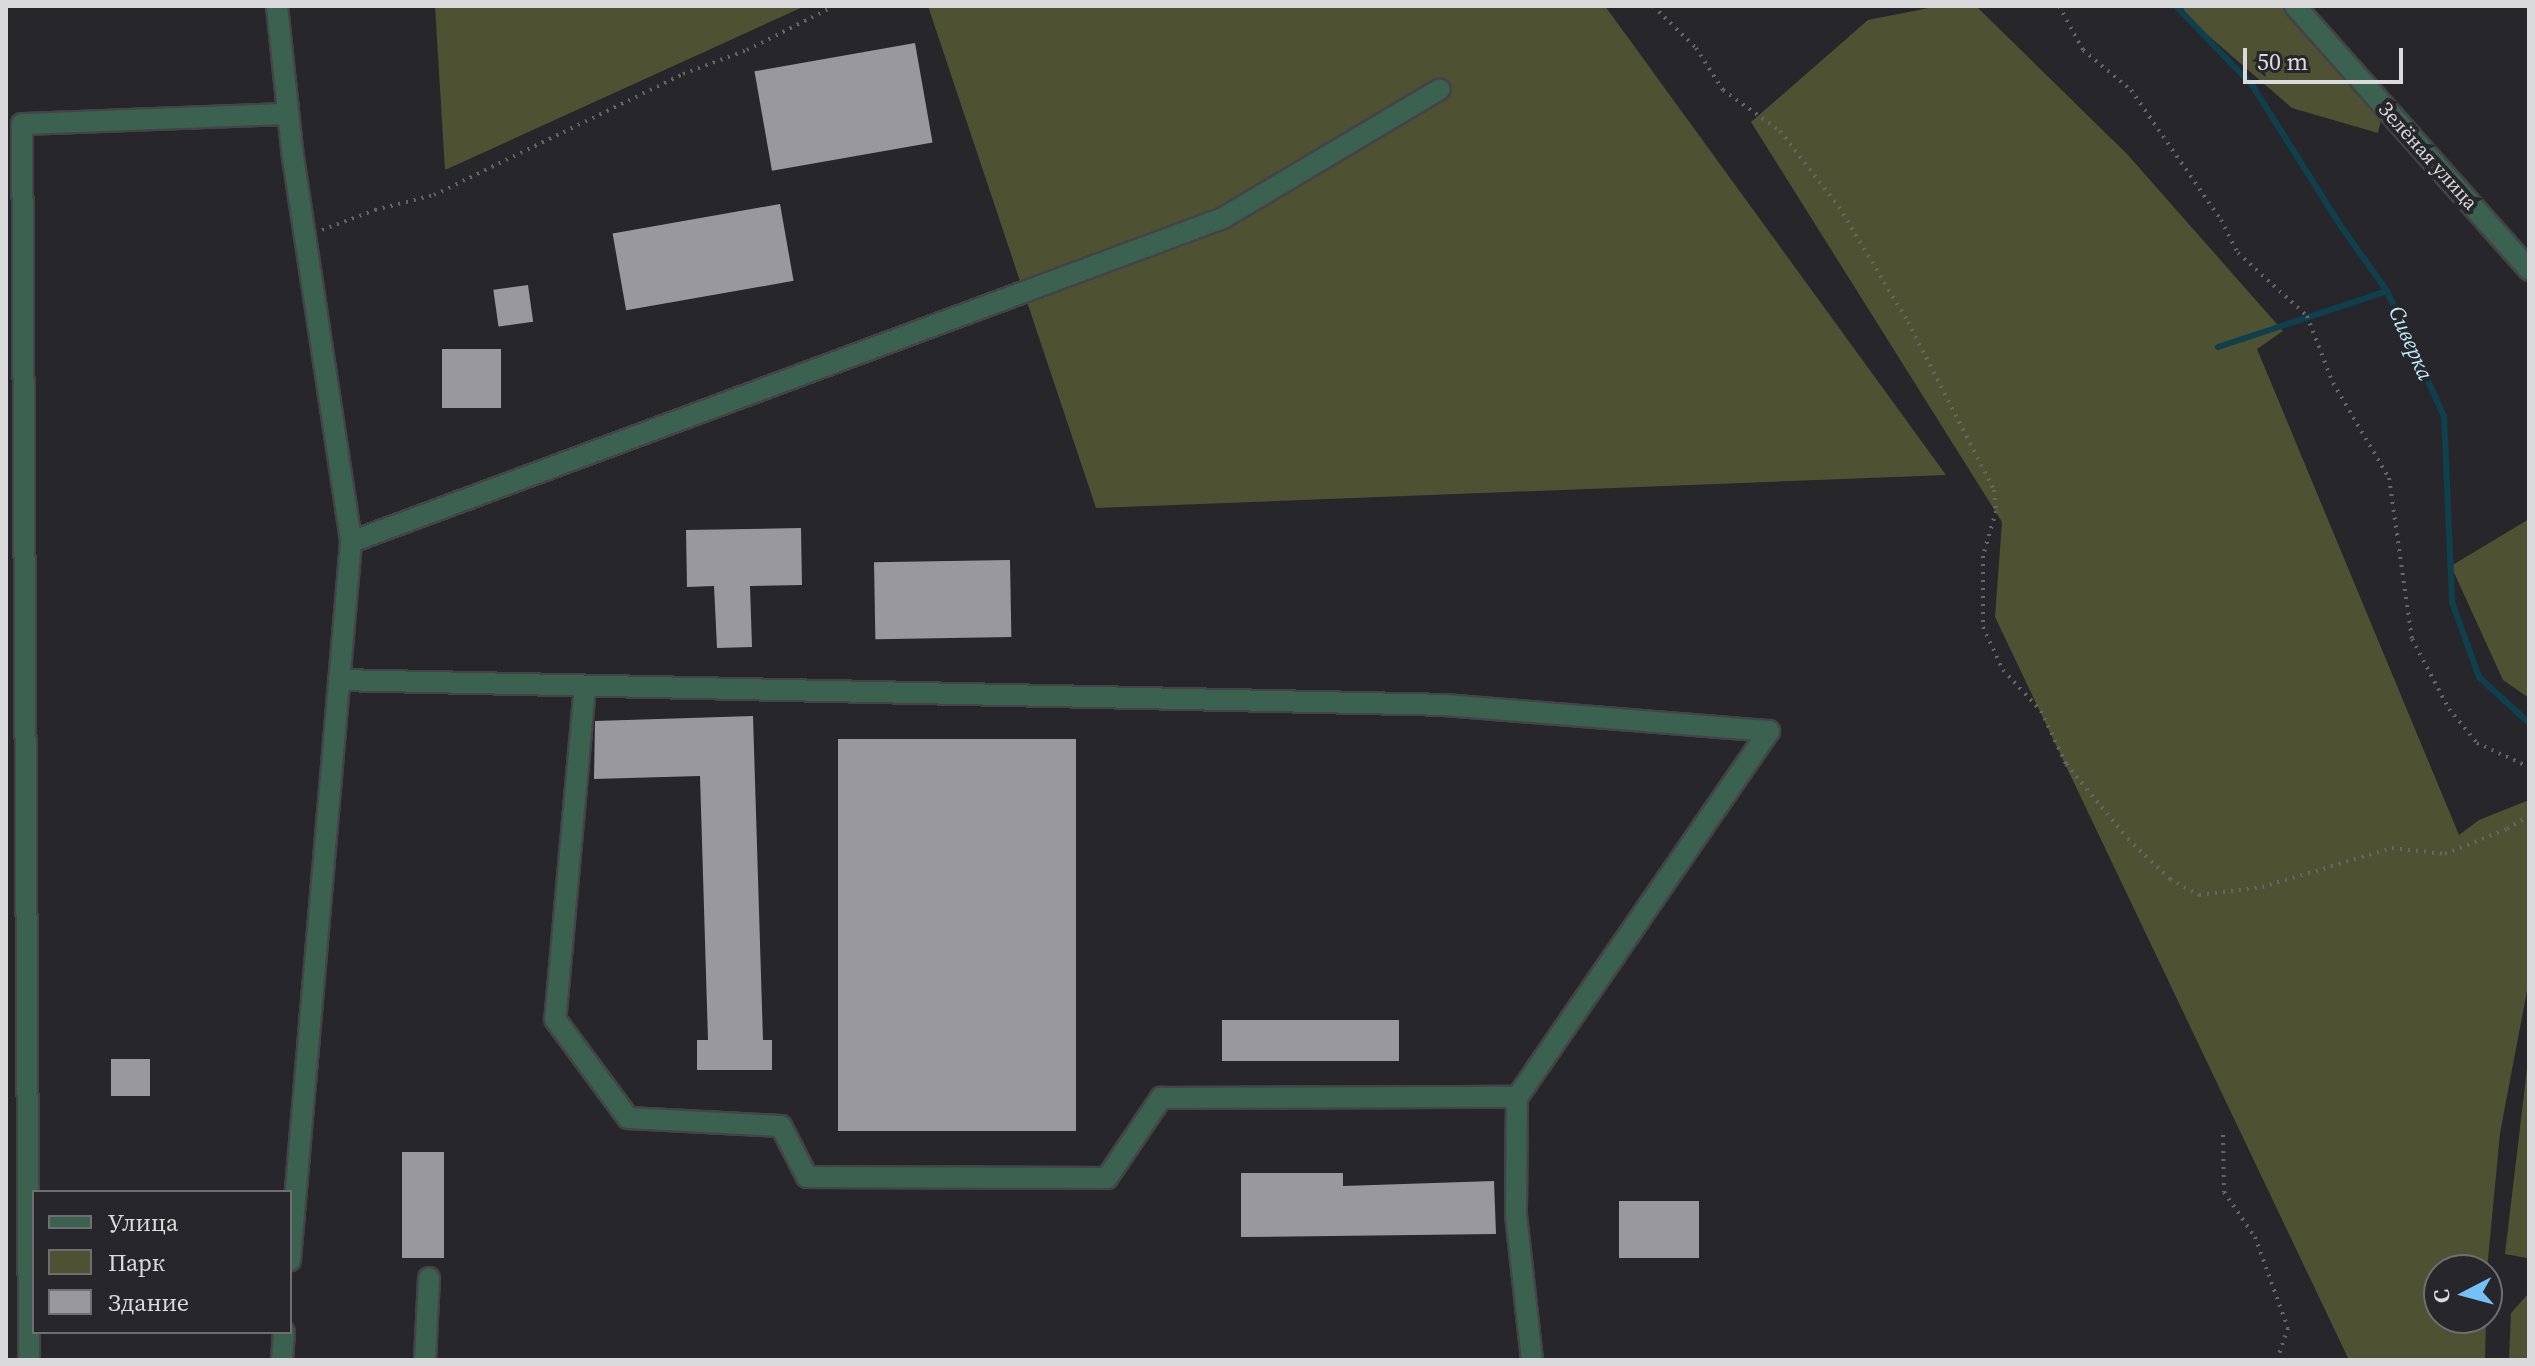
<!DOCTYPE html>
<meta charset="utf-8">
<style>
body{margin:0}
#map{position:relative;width:2535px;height:1366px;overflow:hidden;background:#27272b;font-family:"Source Serif 4",serif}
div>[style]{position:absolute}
.green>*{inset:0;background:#4e5232}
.stream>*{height:6px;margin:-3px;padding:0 3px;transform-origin:3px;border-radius:3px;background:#0e404d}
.building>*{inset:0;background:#99999d;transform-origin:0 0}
.path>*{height:4px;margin-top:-2px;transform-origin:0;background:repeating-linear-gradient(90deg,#666669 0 2px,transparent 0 8px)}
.roads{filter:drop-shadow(2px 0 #444447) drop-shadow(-2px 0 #444447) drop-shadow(0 2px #444447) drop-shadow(0 -2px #444447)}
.minor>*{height:20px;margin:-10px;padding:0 10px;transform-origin:10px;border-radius:10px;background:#3b6151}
span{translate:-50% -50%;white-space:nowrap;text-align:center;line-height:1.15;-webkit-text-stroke:8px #27272b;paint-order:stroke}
.street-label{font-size:20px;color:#dadadc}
.water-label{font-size:22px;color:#bdeaf9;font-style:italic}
.frame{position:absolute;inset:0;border:8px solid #dadadc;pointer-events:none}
.legend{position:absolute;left:32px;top:1190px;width:260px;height:144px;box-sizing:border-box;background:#27272b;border:2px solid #6f6f72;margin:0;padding:10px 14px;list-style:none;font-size:24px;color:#dadadc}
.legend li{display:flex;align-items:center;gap:16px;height:40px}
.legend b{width:40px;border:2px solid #6f6f72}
.north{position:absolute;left:2423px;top:1254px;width:80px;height:80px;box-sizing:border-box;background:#27272b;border:2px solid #6f6f72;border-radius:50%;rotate:264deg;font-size:22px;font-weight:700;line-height:32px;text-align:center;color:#dadadc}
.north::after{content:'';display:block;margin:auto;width:28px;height:36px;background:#75c0f6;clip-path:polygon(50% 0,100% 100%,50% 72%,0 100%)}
.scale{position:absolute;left:2243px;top:48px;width:160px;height:36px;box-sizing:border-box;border:4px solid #dadadc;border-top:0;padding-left:10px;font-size:24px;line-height:28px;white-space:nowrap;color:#dadadc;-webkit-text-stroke:6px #27272b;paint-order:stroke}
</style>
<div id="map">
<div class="green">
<div style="clip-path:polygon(435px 6px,805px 6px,445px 170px)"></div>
<div style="clip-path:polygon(928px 6px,1605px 6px,1946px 475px,1096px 508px)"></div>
<div style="clip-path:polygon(1939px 6px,1976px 6px,2127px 154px,2283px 331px,2257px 349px,2459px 835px,2479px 820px,2529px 800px,2529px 980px,2500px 1133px,2487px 1270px,2439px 1270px,2439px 1318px,2486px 1318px,2485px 1360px,2349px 1360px,1995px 617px,2002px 522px,1751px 122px,1868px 20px)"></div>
<div style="clip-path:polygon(2182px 6px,2306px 6px,2387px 93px,2378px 133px,2292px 108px,2188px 18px)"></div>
<div style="clip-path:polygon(2529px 519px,2529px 698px,2503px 680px,2451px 566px)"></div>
<div style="clip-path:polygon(2529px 1052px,2529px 1256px,2527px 1258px,2505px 1254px)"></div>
<div style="clip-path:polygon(2529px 1293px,2529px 1360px,2509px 1360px,2511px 1313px)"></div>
</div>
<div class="stream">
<div style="left:2176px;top:6px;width:110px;rotate:46.1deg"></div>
<div style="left:2252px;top:85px;width:165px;rotate:57.8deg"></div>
<div style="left:2340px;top:225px;width:81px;rotate:54.5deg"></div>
<div style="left:2387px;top:291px;width:137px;rotate:65.5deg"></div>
<div style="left:2444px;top:416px;width:186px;rotate:87.5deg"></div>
<div style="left:2452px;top:602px;width:80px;rotate:70.2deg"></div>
<div style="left:2479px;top:677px;width:68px;rotate:42.6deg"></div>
<div style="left:2218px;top:347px;width:178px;rotate:-18.3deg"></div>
</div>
<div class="building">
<div style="left:915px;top:43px;width:101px;height:163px;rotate:80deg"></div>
<div style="left:780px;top:204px;width:78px;height:170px;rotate:80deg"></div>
<div style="left:528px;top:285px;width:37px;height:35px;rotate:82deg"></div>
<div style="left:442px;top:349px;width:59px;height:59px"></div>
<div style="clip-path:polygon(801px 528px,802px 585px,750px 586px,752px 647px,717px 648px,714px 586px,687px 587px,686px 530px)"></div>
<div style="left:1010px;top:560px;width:77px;height:136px;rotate:89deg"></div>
<div style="clip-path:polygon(753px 716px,763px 1040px,772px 1040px,772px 1070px,697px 1070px,697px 1040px,708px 1040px,700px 776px,594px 779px,595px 721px)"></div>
<div style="left:838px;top:739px;width:238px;height:392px"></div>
<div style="left:1222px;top:1020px;width:177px;height:41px"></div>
<div style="left:111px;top:1059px;width:39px;height:37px"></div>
<div style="left:402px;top:1152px;width:42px;height:106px"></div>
<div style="clip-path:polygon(1241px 1173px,1343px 1173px,1343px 1186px,1494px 1181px,1496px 1234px,1241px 1237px)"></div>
<div style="left:1619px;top:1201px;width:80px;height:57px"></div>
</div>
<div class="path">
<div style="left:1653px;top:6px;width:60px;rotate:44.3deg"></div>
<div style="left:1696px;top:48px;width:50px;rotate:57.3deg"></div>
<div style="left:1723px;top:90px;width:70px;rotate:35.7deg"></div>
<div style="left:1780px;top:131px;width:96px;rotate:52.2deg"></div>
<div style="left:1839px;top:207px;width:134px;rotate:59deg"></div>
<div style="left:1908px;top:322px;width:189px;rotate:62.9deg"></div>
<div style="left:1994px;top:490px;width:21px;rotate:85deg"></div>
<div style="left:1996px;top:511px;width:47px;rotate:106.1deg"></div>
<div style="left:1983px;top:556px;width:71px;rotate:90deg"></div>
<div style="left:1983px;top:627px;width:47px;rotate:65.1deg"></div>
<div style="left:2003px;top:670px;width:56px;rotate:47.2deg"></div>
<div style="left:2041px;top:711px;width:59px;rotate:64.7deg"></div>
<div style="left:2066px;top:764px;width:97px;rotate:50.4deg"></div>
<div style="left:2128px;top:839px;width:58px;rotate:43.6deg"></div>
<div style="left:2170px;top:879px;width:33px;rotate:29deg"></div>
<div style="left:2199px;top:895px;width:64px;rotate:-7.2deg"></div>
<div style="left:2262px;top:887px;width:136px;rotate:-16.7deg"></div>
<div style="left:2392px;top:848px;width:53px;rotate:6.5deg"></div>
<div style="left:2445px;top:854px;width:67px;rotate:-22deg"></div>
<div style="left:2507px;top:829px;width:26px;rotate:-31deg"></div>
<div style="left:2059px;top:6px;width:50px;rotate:61.4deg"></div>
<div style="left:2083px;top:50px;width:62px;rotate:39.8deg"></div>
<div style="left:2131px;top:90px;width:158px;rotate:55.3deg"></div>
<div style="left:2221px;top:220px;width:37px;rotate:63deg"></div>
<div style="left:2238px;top:253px;width:93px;rotate:42.4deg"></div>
<div style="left:2307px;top:316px;width:72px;rotate:68.8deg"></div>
<div style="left:2333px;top:383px;width:110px;rotate:59.5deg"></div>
<div style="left:2389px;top:478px;width:163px;rotate:81.9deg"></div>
<div style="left:2412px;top:639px;width:79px;rotate:62.1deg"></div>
<div style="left:2449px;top:709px;width:44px;rotate:50.5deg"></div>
<div style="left:2477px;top:743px;width:57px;rotate:24.8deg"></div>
<div style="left:322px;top:230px;width:57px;rotate:-20.7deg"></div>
<div style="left:375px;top:210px;width:61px;rotate:-14.3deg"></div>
<div style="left:434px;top:195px;width:277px;rotate:-25.9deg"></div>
<div style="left:683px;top:74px;width:68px;rotate:-20.6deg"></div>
<div style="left:747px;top:50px;width:97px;rotate:-26.8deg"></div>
<div style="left:2223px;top:1135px;width:57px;rotate:89deg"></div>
<div style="left:2224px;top:1192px;width:55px;rotate:55.4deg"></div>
<div style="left:2255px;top:1237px;width:97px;rotate:70.1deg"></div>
<div style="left:2288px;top:1328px;width:34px;rotate:109deg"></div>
</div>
<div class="roads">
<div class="minor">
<div style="left:277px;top:6px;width:152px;rotate:84deg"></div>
<div style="left:293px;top:157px;width:389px;rotate:81.4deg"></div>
<div style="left:351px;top:542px;width:721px;rotate:94.86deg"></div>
<div style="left:2295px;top:6px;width:353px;rotate:48.4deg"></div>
<div style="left:351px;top:542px;width:930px;rotate:-20.38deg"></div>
<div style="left:1223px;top:218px;width:252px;rotate:-30.7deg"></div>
<div style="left:339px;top:680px;width:1106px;rotate:1.29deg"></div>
<div style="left:1445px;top:705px;width:325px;rotate:4.6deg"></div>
<div style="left:1769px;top:731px;width:444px;rotate:124.5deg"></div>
<div style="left:1517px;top:1097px;width:118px;rotate:90.5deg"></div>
<div style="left:1516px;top:1215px;width:146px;rotate:83.7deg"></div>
<div style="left:585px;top:686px;width:334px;rotate:95.1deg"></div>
<div style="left:555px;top:1019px;width:123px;rotate:53.6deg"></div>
<div style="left:628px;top:1118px;width:153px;rotate:3deg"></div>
<div style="left:781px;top:1126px;width:57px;rotate:63deg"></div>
<div style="left:807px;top:1177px;width:300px;rotate:0.2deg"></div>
<div style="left:1107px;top:1178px;width:97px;rotate:-56deg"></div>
<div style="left:1161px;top:1098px;width:356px;rotate:-0.2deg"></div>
<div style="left:29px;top:1360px;width:1236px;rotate:-90.32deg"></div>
<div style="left:22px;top:124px;width:266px;rotate:-2.2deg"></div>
<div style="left:282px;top:1360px;width:28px;rotate:-86deg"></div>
<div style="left:425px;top:1360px;width:82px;rotate:-87.2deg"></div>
</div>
</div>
<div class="street-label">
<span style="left:2428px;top:156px;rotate:48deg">Зелёная улица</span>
</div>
<div class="water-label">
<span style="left:2411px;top:343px;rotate:66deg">Сиверка</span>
</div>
<div class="frame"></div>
<ul class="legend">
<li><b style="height:10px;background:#3b6151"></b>Улица</li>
<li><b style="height:22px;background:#4e5232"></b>Парк</li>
<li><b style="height:22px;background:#99999d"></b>Здание</li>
</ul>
<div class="north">С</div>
<div class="scale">50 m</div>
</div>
